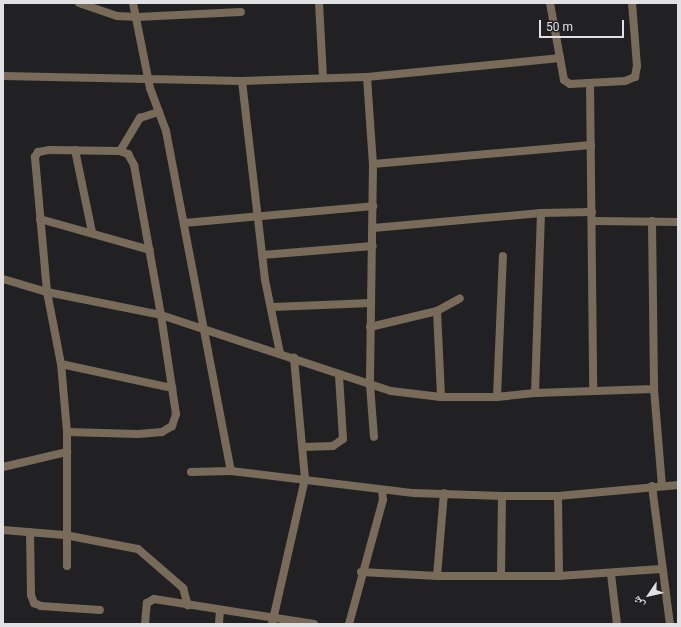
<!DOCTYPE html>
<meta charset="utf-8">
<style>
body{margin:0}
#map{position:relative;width:681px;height:627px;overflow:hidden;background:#212124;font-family:Roboto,"Noto Naskh Arabic",sans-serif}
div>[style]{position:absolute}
.street>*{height:8px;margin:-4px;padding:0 4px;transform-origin:4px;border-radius:4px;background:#796b59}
span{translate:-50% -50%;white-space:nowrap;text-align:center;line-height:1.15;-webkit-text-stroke:3px #212124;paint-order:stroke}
.frame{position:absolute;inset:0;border:4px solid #e1e1e3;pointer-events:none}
.north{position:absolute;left:629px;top:575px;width:40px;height:40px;-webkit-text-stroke:3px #212124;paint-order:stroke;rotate:236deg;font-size:11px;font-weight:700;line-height:16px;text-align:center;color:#e1e1e3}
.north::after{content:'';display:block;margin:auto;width:14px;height:18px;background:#e1e1e3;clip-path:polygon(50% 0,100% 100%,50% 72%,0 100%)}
.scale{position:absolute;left:539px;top:20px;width:85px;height:18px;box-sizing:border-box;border:2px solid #e1e1e3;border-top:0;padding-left:5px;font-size:12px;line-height:14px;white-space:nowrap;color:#e1e1e3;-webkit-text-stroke:3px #212124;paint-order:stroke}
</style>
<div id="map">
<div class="street">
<div style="left:79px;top:3px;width:40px;rotate:18.9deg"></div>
<div style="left:117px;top:16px;width:20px;rotate:3deg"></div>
<div style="left:137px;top:17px;width:104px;rotate:-2.8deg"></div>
<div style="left:133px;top:3px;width:87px;rotate:78.7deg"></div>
<div style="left:150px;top:88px;width:46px;rotate:69.6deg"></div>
<div style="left:166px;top:131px;width:346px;rotate:79.2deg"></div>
<div style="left:319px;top:3px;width:75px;rotate:86.9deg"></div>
<div style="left:550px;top:3px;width:78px;rotate:79.7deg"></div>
<div style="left:564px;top:80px;width:7px;rotate:34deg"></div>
<div style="left:570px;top:84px;width:55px;rotate:-3.1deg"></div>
<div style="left:625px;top:81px;width:11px;rotate:-22deg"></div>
<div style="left:635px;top:77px;width:11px;rotate:-80deg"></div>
<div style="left:637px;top:66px;width:63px;rotate:-94.5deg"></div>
<div style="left:3px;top:76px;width:239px;rotate:1.2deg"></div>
<div style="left:242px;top:81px;width:125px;rotate:-1.8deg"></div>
<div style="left:367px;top:77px;width:194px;rotate:-5.6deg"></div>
<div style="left:367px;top:77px;width:87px;rotate:86.1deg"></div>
<div style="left:373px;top:164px;width:221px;rotate:90.8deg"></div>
<div style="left:370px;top:385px;width:52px;rotate:85.6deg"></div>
<div style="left:242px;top:81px;width:200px;rotate:83.4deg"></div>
<div style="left:265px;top:280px;width:75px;rotate:78.4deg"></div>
<div style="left:590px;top:83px;width:307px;rotate:89.4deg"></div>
<div style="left:75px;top:150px;width:84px;rotate:78.3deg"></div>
<div style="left:120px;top:151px;width:39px;rotate:-59deg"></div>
<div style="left:140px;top:118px;width:20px;rotate:-18deg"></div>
<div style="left:373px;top:164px;width:219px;rotate:-5deg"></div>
<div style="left:40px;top:219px;width:114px;rotate:15.7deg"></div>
<div style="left:592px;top:221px;width:86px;rotate:0.7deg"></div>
<div style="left:652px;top:221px;width:168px;rotate:89.3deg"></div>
<div style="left:654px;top:389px;width:97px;rotate:85.3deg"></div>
<div style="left:184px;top:223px;width:190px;rotate:-5.1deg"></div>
<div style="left:373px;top:228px;width:169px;rotate:-5.1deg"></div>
<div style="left:541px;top:213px;width:51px;rotate:-1.1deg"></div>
<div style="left:262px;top:255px;width:111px;rotate:-4.6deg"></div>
<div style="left:3px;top:279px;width:46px;rotate:16.5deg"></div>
<div style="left:47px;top:292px;width:116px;rotate:11.4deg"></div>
<div style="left:161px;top:315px;width:242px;rotate:18.3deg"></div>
<div style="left:391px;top:391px;width:50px;rotate:6.8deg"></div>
<div style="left:441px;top:397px;width:56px"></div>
<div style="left:497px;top:397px;width:38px;rotate:-6deg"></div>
<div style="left:535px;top:393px;width:119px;rotate:-1.9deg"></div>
<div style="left:273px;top:307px;width:98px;rotate:-2.3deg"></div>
<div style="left:437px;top:311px;width:86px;rotate:87.3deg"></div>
<div style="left:370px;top:327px;width:69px;rotate:-13.4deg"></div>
<div style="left:437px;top:311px;width:26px;rotate:-29deg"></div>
<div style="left:61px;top:364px;width:114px;rotate:12.2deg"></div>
<div style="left:535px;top:393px;width:180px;rotate:-88.1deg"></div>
<div style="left:497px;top:397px;width:141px;rotate:-87.6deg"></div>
<div style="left:304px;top:447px;width:29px;rotate:-2deg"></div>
<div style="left:333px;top:446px;width:12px;rotate:-35deg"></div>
<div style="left:343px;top:439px;width:64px;rotate:-93.6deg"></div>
<div style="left:3px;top:467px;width:66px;rotate:-13.2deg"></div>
<div style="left:191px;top:472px;width:40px;rotate:-1.4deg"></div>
<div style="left:231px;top:471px;width:184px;rotate:6.9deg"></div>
<div style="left:414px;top:493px;width:88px;rotate:2deg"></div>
<div style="left:502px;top:496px;width:56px"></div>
<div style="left:558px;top:496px;width:121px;rotate:-5.2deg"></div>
<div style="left:652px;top:486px;width:139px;rotate:82.6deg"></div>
<div style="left:558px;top:496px;width:80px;rotate:89.3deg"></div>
<div style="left:3px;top:530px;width:62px;rotate:4.6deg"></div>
<div style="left:65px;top:535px;width:74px;rotate:10.9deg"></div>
<div style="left:138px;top:549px;width:60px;rotate:40.9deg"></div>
<div style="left:183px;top:588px;width:18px;rotate:74deg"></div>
<div style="left:30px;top:532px;width:63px;rotate:89.1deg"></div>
<div style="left:31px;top:595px;width:9px;rotate:69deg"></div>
<div style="left:34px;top:603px;width:8px;rotate:23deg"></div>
<div style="left:41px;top:606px;width:59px;rotate:3.9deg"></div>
<div style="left:67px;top:566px;width:134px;rotate:-90deg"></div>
<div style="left:67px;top:432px;width:68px;rotate:-95deg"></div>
<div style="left:61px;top:364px;width:73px;rotate:-101deg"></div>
<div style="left:47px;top:292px;width:136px;rotate:-95.1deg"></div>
<div style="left:35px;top:157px;width:6px;rotate:-59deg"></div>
<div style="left:38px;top:152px;width:11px;rotate:-10deg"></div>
<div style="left:49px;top:150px;width:71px;rotate:0.8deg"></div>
<div style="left:120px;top:151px;width:9px;rotate:21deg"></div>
<div style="left:128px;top:154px;width:13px;rotate:61deg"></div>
<div style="left:134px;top:165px;width:152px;rotate:79.8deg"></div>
<div style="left:161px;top:315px;width:100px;rotate:81.4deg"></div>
<div style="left:176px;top:414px;width:13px;rotate:108deg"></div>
<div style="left:172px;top:426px;width:12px;rotate:149deg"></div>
<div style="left:162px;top:432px;width:24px;rotate:175deg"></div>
<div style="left:138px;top:434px;width:71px;rotate:-178.4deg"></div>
<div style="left:361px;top:572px;width:76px;rotate:3deg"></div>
<div style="left:437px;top:576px;width:122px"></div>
<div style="left:559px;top:576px;width:102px;rotate:-3.9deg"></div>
<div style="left:611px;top:574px;width:50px;rotate:83.2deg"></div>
<div style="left:437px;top:576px;width:83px;rotate:-85.2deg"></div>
<div style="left:501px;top:576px;width:80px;rotate:-89.3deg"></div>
<div style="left:145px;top:624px;width:21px;rotate:-85deg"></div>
<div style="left:147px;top:603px;width:8px;rotate:-30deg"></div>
<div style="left:154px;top:599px;width:162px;rotate:8.9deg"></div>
<div style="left:219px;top:624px;width:13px;rotate:-86deg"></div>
<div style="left:272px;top:624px;width:149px;rotate:-77.2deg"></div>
<div style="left:305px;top:479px;width:122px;rotate:-95.2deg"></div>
<div style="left:349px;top:624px;width:129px;rotate:-74.7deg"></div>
<div style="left:383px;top:500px;width:10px;rotate:-96deg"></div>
</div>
<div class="frame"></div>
<div class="north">ش</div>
<div class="scale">50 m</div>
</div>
